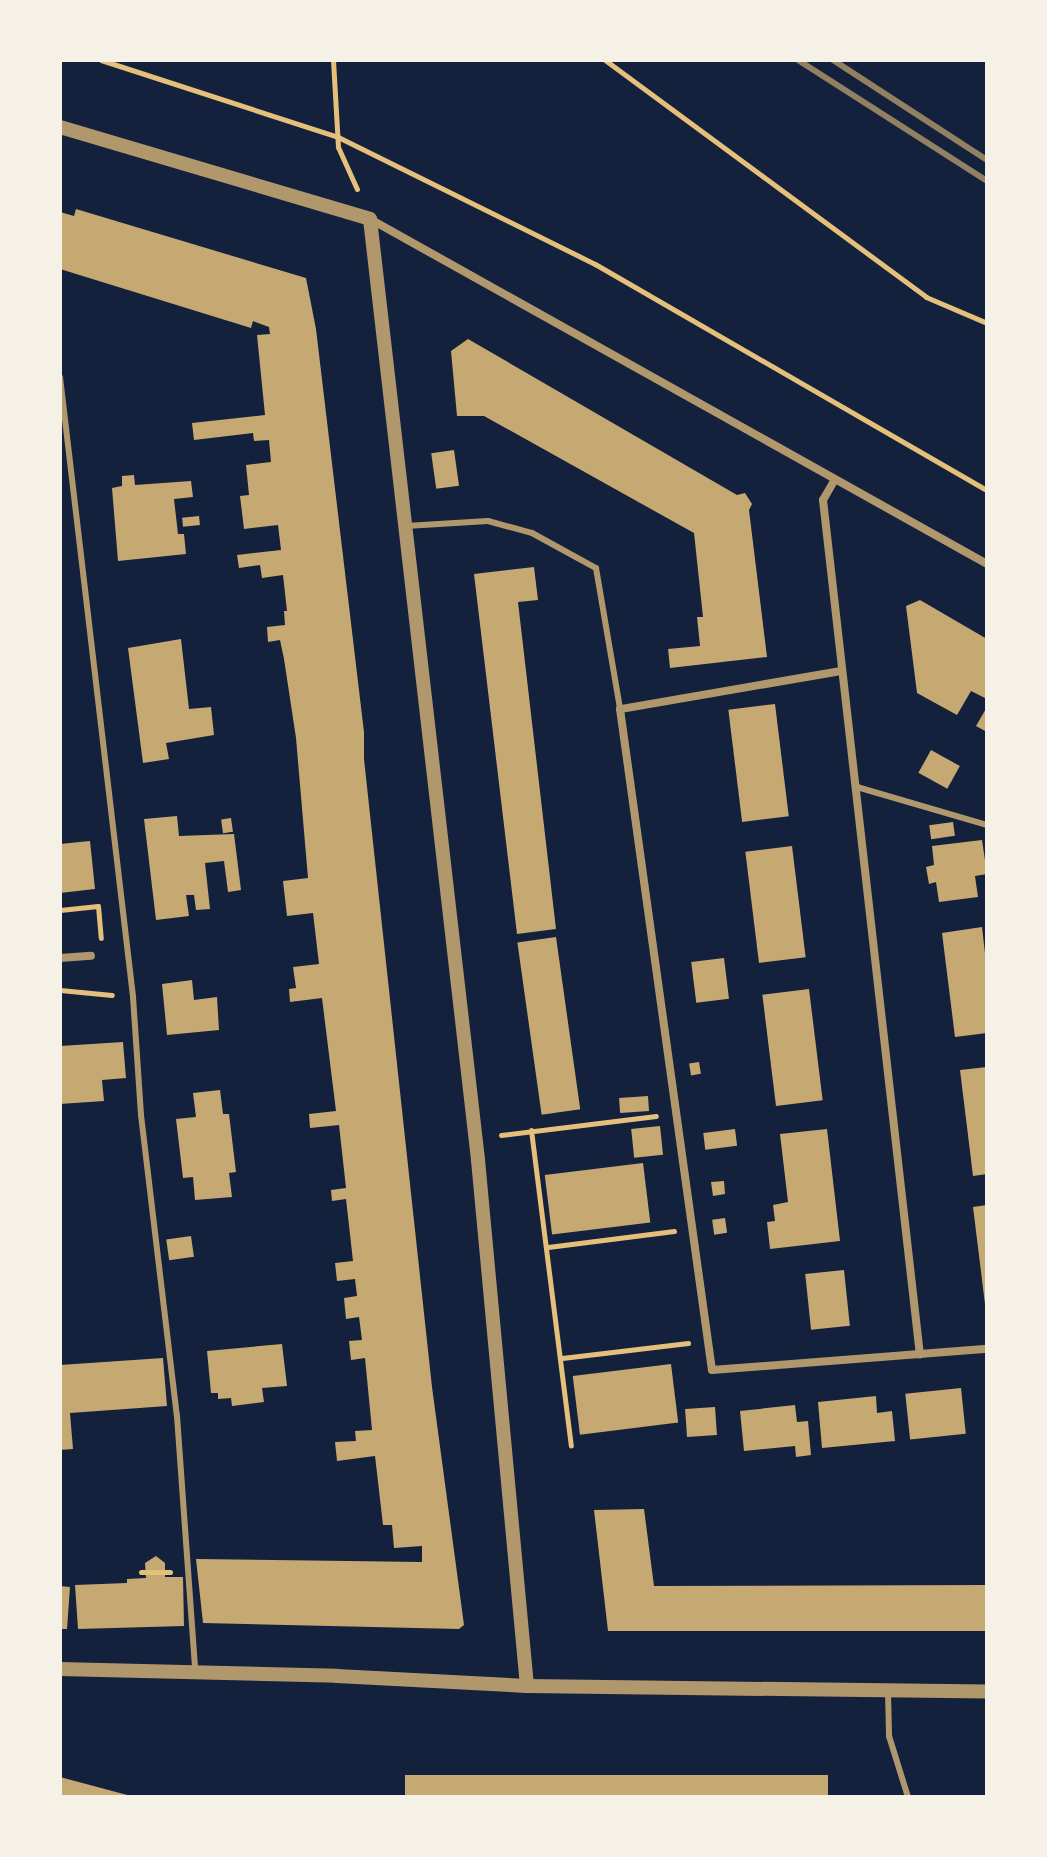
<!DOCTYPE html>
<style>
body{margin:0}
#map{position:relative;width:1047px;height:1857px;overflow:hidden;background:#14213d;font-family:"Golos Text",sans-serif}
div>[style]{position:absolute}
.building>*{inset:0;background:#c6a872;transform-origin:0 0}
.path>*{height:5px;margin:-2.5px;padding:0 2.5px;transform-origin:2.5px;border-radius:2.5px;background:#e5c07b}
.service>*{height:6px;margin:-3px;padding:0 3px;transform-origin:3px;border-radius:3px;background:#b1986c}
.minor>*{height:8px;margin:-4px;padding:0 4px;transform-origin:4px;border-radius:4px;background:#b1986c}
.tertiary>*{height:14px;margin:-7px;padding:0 7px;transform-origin:7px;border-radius:7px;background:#b1986c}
.rail>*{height:6px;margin:-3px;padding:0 3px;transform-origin:3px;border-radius:3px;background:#918062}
span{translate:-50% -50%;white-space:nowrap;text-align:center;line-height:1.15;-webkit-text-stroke:7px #f6f1e7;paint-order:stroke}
.frame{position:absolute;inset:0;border:62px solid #f6f1e7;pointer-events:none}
</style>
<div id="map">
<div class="building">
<div style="clip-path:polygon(76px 209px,306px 278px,316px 329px,364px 732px,364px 759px,432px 1387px,464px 1625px,459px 1629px,203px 1623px,196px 1559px,422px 1562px,422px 1546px,394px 1548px,392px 1525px,383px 1525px,375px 1456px,337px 1461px,335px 1442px,356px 1441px,355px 1431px,372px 1430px,365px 1358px,351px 1360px,349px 1341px,362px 1340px,359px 1317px,346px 1319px,344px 1298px,357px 1296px,355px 1279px,337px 1281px,335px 1263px,353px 1261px,346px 1199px,332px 1201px,331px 1190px,346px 1188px,339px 1125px,310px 1128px,309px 1114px,336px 1111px,322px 998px,290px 1002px,289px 989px,296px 988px,293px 967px,319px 964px,313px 913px,287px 916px,283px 881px,308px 878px,296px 738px,284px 659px,280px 640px,268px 642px,267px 627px,285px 625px,284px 611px,287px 611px,283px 575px,262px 578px,260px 565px,239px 568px,237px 555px,281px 550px,278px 525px,244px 529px,240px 496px,249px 495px,246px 465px,271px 462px,269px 440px,254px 441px,253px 433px,194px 440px,192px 423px,265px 415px,257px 335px,270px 334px,269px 327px,253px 321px,251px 328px,60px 269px,60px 212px,74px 216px)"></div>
<div style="clip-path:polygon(468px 339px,737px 495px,745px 493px,752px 504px,749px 510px,767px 657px,670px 668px,668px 649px,700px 646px,697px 617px,703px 617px,694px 533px,484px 416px,457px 416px,451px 351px)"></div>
<div style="left:454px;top:450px;width:36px;height:23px;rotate:82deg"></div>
<div style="clip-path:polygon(134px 475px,135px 485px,191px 481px,193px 497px,174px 499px,178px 534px,184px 534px,186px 554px,118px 561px,112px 488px,122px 486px,122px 476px)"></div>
<div style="left:199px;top:516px;width:9px;height:17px;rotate:84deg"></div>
<div style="clip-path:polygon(534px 567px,538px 600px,518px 602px,556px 929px,517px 934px,474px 574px)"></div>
<div style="clip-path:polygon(920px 600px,987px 639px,987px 699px,971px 691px,957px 715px,917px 693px,906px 606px)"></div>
<div style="clip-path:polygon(181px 639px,189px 709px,211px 707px,214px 735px,166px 743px,169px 759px,143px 763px,128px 648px)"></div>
<div style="left:775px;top:704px;width:113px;height:47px;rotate:83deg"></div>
<div style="clip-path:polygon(987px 707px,987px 732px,976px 726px)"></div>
<div style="left:931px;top:750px;width:33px;height:26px;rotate:29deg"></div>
<div style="clip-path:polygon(177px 816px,179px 836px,234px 834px,241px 890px,228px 892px,224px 861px,205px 863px,210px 909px,196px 910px,194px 895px,186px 895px,189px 916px,156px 920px,144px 819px)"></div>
<div style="left:231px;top:818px;width:14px;height:10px;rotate:82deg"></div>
<div style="left:953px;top:822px;width:14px;height:24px;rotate:82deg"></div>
<div style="clip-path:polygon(982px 840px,987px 874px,975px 876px,978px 897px,939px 902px,936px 882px,929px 884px,926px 867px,934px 865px,932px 846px)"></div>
<div style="clip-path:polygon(90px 841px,95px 889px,60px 893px,60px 844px)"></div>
<div style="left:792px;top:846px;width:112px;height:47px;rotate:83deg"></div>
<div style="clip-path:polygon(982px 927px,987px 971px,987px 1033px,955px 1037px,942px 933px)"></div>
<div style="left:556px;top:937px;width:174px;height:39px;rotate:82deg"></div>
<div style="left:724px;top:958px;width:41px;height:33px;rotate:83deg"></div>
<div style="clip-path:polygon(192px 980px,194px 1000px,217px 997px,219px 1030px,167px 1035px,162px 984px)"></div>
<div style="left:809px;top:989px;width:112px;height:47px;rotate:83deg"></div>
<div style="clip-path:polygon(123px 1042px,126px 1078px,102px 1080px,104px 1101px,60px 1104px,60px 1046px)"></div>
<div style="left:699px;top:1062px;width:12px;height:10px;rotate:81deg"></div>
<div style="clip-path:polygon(987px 1067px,987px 1174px,973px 1176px,960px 1070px)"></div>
<div style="clip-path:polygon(220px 1090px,223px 1114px,229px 1114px,236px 1172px,229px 1173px,232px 1197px,195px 1200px,193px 1177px,183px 1178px,176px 1119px,196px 1117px,193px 1093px)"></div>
<div style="left:648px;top:1096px;width:15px;height:29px;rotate:86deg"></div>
<div style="left:660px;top:1126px;width:29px;height:29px;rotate:84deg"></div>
<div style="left:735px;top:1129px;width:17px;height:32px;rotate:83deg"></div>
<div style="clip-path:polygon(827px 1129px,840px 1241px,770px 1249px,767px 1222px,775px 1221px,773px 1205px,788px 1202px,780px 1134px)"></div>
<div style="left:643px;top:1163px;width:60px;height:99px;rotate:83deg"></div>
<div style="clip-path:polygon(724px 1181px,725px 1194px,713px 1196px,711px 1182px)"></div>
<div style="clip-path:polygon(987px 1205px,987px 1304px,985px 1304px,973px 1207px)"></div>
<div style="left:725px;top:1218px;width:15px;height:13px;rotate:82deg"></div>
<div style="left:191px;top:1236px;width:21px;height:25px;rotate:82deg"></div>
<div style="left:844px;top:1270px;width:56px;height:39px;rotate:84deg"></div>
<div style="clip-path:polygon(282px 1344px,287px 1386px,262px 1388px,264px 1402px,232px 1406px,231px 1398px,218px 1399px,218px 1393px,211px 1393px,207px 1351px)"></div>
<div style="clip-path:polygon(163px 1358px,167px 1406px,70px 1413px,73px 1449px,60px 1450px,60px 1365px)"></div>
<div style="left:671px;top:1364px;width:59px;height:99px;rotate:83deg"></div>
<div style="left:961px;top:1388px;width:46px;height:56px;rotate:84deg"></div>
<div style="clip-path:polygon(876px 1396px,877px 1413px,892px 1411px,895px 1441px,822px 1448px,818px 1402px)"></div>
<div style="clip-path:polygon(795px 1405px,797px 1422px,808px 1421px,811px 1455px,796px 1457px,795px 1446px,744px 1451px,740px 1411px)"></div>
<div style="left:715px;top:1407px;width:28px;height:30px;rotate:86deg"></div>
<div style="clip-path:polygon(644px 1509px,654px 1586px,987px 1585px,987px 1631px,608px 1631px,594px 1510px)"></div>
<div style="clip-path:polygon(156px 1556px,165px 1563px,165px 1577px,183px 1577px,184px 1626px,78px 1629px,75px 1585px,127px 1583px,127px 1579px,146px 1578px,145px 1563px)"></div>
<div style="clip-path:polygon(60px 1586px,70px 1587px,67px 1629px,60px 1629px)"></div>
<div style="left:405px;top:1775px;width:423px;height:22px"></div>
<div style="clip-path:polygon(60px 1777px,131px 1796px,131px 1797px,60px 1797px)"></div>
</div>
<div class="path">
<div style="left:101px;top:60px;width:249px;rotate:18deg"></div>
<div style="left:338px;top:137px;width:287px;rotate:26.3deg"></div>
<div style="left:595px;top:264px;width:452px;rotate:30deg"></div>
<div style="left:333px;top:60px;width:87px;rotate:86.7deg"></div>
<div style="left:338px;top:147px;width:46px;rotate:65.7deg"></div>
<div style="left:605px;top:60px;width:399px;rotate:36.4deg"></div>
<div style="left:926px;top:297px;width:66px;rotate:23.1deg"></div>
<div style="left:60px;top:910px;width:38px;rotate:-6deg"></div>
<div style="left:98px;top:906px;width:32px;rotate:85deg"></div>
<div style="left:60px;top:990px;width:52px;rotate:5.5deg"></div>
<div style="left:531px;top:1130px;width:318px;rotate:82.8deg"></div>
<div style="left:501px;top:1135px;width:156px;rotate:-7deg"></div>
<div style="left:548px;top:1247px;width:127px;rotate:-7.2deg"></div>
<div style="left:562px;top:1358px;width:127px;rotate:-6.8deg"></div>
<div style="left:141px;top:1572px;width:29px"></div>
</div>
<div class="service">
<div style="left:60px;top:377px;width:624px;rotate:83.28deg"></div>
<div style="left:133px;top:997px;width:118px;rotate:86.1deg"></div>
<div style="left:141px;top:1115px;width:303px;rotate:83.2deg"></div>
<div style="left:177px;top:1416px;width:255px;rotate:85.9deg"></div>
<div style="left:406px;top:526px;width:82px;rotate:-3.5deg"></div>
<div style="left:488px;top:521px;width:46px;rotate:15.3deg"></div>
<div style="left:532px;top:533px;width:73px;rotate:28.7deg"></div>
<div style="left:596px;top:568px;width:143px;rotate:80.3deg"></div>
<div style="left:857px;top:787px;width:135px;rotate:16.3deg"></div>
<div style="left:888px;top:1691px;width:45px;rotate:88.7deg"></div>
<div style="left:889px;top:1736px;width:64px;rotate:72.7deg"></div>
</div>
<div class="minor">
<div style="left:370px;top:219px;width:707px;rotate:29.21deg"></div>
<div style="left:834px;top:481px;width:22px;rotate:120deg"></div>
<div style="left:823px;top:500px;width:860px;rotate:83.53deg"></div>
<div style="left:841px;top:671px;width:224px;rotate:170.2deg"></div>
<div style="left:620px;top:709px;width:667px;rotate:82.08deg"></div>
<div style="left:712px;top:1370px;width:276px;rotate:-4.4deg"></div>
<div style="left:60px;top:958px;width:31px;rotate:-4deg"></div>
</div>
<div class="tertiary">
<div style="left:60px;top:127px;width:323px;rotate:16.5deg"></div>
<div style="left:370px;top:219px;width:947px;rotate:83.45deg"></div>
<div style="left:478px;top:1160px;width:528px;rotate:84.68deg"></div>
<div style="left:60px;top:1669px;width:277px;rotate:1.4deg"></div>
<div style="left:337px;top:1676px;width:190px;rotate:3deg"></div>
<div style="left:527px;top:1686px;width:460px;rotate:0.7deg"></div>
</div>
<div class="rail">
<div style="left:798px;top:60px;width:224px;rotate:32.6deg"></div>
<div style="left:833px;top:60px;width:184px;rotate:33deg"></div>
</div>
<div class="frame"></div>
</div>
